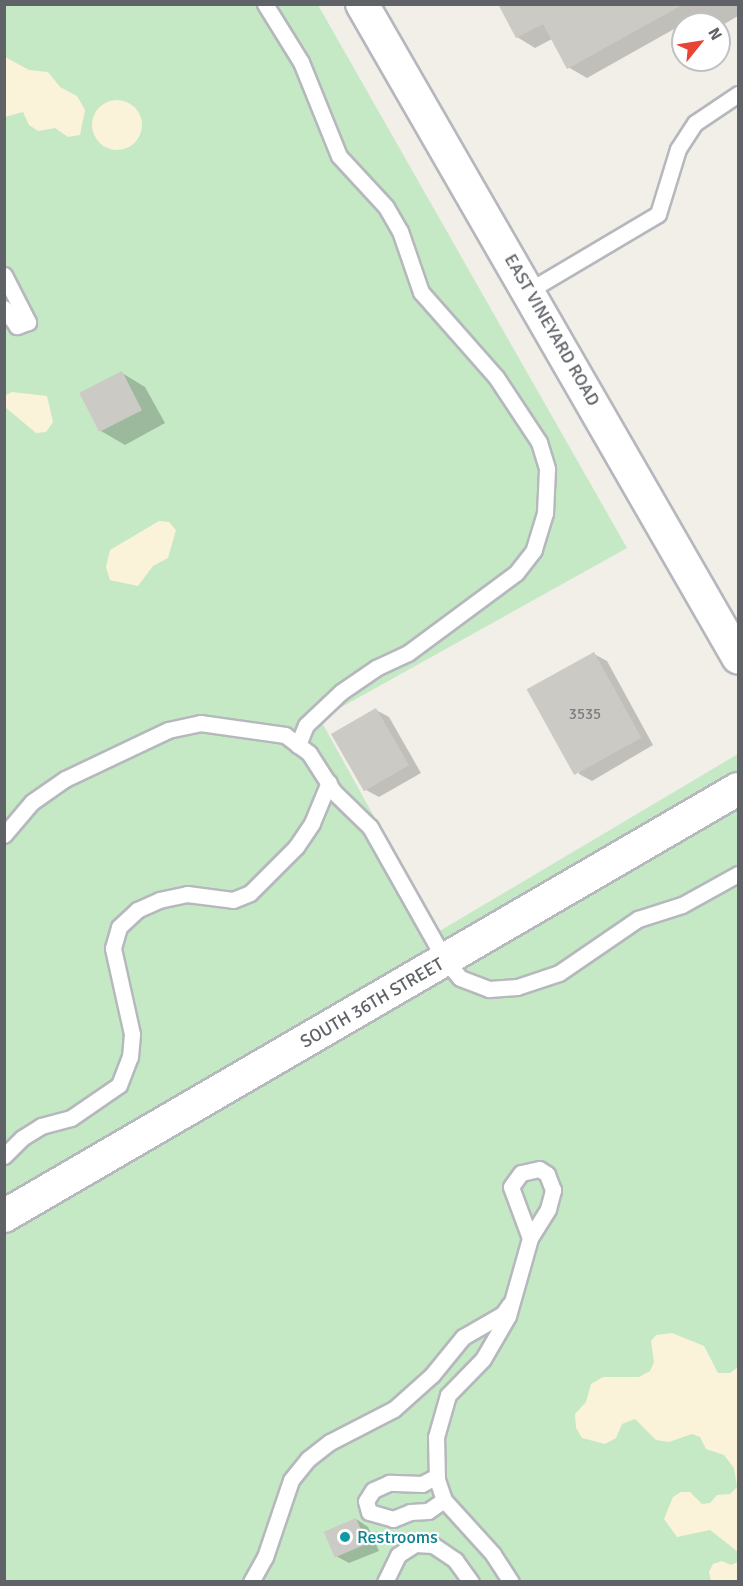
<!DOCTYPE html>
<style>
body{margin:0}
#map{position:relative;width:743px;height:1586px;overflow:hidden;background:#f1efe8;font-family:Signika,sans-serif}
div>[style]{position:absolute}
.green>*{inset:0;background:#c5e8c5}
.sand>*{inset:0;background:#fbf3d9}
.round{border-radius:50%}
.shadow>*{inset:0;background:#0003}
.building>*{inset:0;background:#cccac5;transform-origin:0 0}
.roads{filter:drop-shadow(2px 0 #b5b8bc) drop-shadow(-2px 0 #b5b8bc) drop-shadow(0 2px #b5b8bc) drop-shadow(0 -2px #b5b8bc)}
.lane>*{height:15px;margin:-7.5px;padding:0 7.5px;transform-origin:7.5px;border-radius:7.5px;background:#fff}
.street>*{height:32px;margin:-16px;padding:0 16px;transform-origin:16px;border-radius:16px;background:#fff}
.dots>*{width:16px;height:16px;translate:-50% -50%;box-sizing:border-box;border:3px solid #fff;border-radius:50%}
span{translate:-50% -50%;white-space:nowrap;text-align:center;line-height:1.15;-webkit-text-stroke:4.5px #fff;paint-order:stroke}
.number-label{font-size:15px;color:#7a7d7f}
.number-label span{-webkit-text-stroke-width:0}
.street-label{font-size:18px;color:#5f6368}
.culture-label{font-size:18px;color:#0d838f}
.left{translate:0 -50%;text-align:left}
.frame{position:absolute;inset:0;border:6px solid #5f6368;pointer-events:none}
.north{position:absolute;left:671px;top:12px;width:60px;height:60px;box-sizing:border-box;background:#fff;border:2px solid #bfc1c3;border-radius:50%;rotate:60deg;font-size:16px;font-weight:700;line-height:24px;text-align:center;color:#5f6368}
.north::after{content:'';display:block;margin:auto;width:21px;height:27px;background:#ea4335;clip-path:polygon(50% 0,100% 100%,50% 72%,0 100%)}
</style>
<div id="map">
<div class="green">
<div style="clip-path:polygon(4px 5px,318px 5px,627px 548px,320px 719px,438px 932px,738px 754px,738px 1581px,5px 1581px)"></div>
</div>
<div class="sand">
<div style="clip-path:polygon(5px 57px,29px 70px,48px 72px,60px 87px,77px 96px,85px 110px,80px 135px,68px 137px,55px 128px,38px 131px,29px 125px,23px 112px,5px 117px)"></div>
<div class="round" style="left:92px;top:100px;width:50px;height:50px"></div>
<div style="clip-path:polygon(12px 392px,47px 396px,53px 422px,46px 432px,36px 433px,5px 407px,6px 395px)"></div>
<div style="clip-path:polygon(159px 521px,169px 522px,176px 530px,168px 558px,153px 566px,138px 586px,110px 580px,106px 567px,110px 550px)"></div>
<div style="clip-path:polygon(672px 1333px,704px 1346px,718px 1373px,730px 1373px,738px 1367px,738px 1552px,710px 1530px,677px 1537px,664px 1519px,673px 1497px,681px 1492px,690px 1492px,702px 1504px,710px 1503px,717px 1495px,730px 1494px,737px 1487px,734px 1468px,724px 1455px,706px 1449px,700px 1437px,692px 1434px,669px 1442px,656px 1440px,635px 1419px,622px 1424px,616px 1438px,605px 1444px,582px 1438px,576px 1428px,575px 1414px,586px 1402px,591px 1384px,603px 1377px,639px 1377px,650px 1371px,654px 1362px,651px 1341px,656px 1335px)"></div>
<div style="clip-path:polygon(722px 1561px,731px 1565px,738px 1562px,738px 1581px,711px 1581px,709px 1572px,713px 1564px)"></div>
</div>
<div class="shadow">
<div style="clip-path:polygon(499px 4px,738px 4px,738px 16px,719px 27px,719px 24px,683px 24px,587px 78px,568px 67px,552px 39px,535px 48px,517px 37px)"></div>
<div style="clip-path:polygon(122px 373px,145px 387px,165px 423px,125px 445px,101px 431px,82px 395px)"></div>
<div style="clip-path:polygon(594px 654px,607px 661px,653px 745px,592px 781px,579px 774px)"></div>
<div style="clip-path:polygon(376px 710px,389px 717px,421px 773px,379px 797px,366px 790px)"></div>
<div style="clip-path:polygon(356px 1519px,368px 1527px,379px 1551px,349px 1563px,336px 1556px)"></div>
</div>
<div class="building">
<div style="clip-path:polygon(498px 4px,684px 4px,567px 69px,543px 24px,516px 38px)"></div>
<div style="left:122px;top:371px;width:44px;height:48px;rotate:63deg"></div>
<div style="left:594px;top:652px;width:98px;height:77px;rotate:61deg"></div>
<div style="left:376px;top:708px;width:66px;height:52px;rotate:60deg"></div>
<div style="left:356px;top:1518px;width:28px;height:35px;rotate:67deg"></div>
</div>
<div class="roads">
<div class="lane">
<div style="left:265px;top:4px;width:68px;rotate:58.2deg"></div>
<div style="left:301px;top:62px;width:101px;rotate:68deg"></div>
<div style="left:339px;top:156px;width:69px;rotate:47.3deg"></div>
<div style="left:386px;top:207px;width:28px;rotate:60deg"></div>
<div style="left:400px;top:231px;width:65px;rotate:71deg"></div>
<div style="left:421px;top:292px;width:113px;rotate:48.6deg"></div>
<div style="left:496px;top:377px;width:78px;rotate:56.5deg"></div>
<div style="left:539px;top:442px;width:28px;rotate:73deg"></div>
<div style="left:547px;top:469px;width:44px;rotate:92.6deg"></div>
<div style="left:545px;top:513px;width:39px;rotate:107deg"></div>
<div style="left:534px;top:550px;width:29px;rotate:128deg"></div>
<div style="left:516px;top:573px;width:134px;rotate:143.5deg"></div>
<div style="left:408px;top:653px;width:35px;rotate:155deg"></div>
<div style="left:376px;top:668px;width:42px;rotate:145.6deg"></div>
<div style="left:341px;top:692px;width:48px;rotate:136.7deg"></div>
<div style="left:306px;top:725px;width:22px;rotate:112deg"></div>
<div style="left:4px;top:275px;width:53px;rotate:62.9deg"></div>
<div style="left:28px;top:322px;width:12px;rotate:160deg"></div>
<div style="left:17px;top:326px;width:22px;rotate:-126deg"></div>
<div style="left:530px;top:290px;width:149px;rotate:-30.7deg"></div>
<div style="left:658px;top:214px;width:68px;rotate:-72.9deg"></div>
<div style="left:678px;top:149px;width:31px;rotate:-57deg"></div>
<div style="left:695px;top:123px;width:52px;rotate:-34deg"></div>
<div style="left:4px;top:835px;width:43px;rotate:-49.7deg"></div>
<div style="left:32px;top:802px;width:40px;rotate:-34.9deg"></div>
<div style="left:65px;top:779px;width:114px;rotate:-25.4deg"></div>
<div style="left:168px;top:730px;width:33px;rotate:-12deg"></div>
<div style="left:200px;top:723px;width:86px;rotate:8deg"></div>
<div style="left:285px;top:735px;width:30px;rotate:37deg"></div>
<div style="left:309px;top:753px;width:46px;rotate:57.3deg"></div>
<div style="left:334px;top:792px;width:50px;rotate:44.2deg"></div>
<div style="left:370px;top:827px;width:153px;rotate:60.6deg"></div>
<div style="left:445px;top:960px;width:23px;rotate:50deg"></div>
<div style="left:460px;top:978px;width:31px;rotate:21deg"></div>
<div style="left:489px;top:989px;width:28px;rotate:-4deg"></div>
<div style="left:517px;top:987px;width:44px;rotate:-18.4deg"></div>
<div style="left:559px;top:973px;width:96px;rotate:-34.4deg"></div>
<div style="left:638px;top:919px;width:46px;rotate:-17.7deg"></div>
<div style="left:682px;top:905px;width:64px;rotate:-29deg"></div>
<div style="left:4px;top:1156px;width:25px;rotate:-45deg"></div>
<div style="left:22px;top:1138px;width:22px;rotate:-32deg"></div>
<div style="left:41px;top:1126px;width:31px;rotate:-15deg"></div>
<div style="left:71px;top:1118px;width:58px;rotate:-34.5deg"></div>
<div style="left:119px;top:1085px;width:30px;rotate:-69deg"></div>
<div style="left:130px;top:1057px;width:23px;rotate:-85deg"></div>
<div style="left:132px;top:1034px;width:88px;rotate:-102.5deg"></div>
<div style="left:113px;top:948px;width:22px;rotate:-74deg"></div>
<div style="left:119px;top:927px;width:25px;rotate:-43deg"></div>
<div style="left:137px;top:910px;width:24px;rotate:-24deg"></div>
<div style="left:159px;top:900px;width:29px;rotate:-12deg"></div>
<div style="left:187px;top:894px;width:46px;rotate:7.4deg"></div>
<div style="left:233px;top:900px;width:18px;rotate:-22deg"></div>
<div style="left:250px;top:893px;width:65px;rotate:-45deg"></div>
<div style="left:296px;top:847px;width:29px;rotate:-56deg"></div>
<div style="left:312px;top:823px;width:44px;rotate:-67.5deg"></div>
<div style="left:437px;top:1476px;width:17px;rotate:152deg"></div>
<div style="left:422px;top:1484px;width:33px;rotate:-178deg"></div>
<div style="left:389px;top:1483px;width:17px;rotate:156deg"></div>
<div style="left:373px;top:1490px;width:13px;rotate:122deg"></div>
<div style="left:366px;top:1501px;width:11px;rotate:75deg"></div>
<div style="left:369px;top:1512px;width:25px;rotate:16deg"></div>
<div style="left:393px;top:1519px;width:18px;rotate:-22deg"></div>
<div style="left:410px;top:1512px;width:18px;rotate:-3deg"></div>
<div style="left:428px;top:1511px;width:19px;rotate:-35deg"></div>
<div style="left:251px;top:1582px;width:29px;rotate:-61deg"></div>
<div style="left:265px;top:1557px;width:81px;rotate:-71.3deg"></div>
<div style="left:291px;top:1480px;width:27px;rotate:-51deg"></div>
<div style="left:308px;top:1459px;width:28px;rotate:-38deg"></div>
<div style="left:330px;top:1442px;width:72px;rotate:-27.3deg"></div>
<div style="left:394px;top:1409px;width:51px;rotate:-41.8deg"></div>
<div style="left:432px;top:1375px;width:49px;rotate:-50.8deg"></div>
<div style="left:463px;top:1337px;width:46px;rotate:-29.9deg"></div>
<div style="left:503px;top:1314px;width:11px;rotate:-56deg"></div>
<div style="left:385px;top:1582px;width:30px;rotate:-64deg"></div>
<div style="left:398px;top:1555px;width:20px;rotate:-33deg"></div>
<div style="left:415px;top:1544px;width:18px;rotate:3deg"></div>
<div style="left:433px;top:1545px;width:27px;rotate:34deg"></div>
<div style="left:455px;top:1560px;width:27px;rotate:54deg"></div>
<div style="left:511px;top:1582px;width:33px;rotate:-123deg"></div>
<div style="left:493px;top:1554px;width:73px;rotate:-132.2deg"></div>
<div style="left:444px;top:1500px;width:21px;rotate:-109deg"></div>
<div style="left:437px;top:1480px;width:43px;rotate:-91.3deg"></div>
<div style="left:436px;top:1437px;width:44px;rotate:-74.1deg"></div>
<div style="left:448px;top:1395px;width:50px;rotate:-45.8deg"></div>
<div style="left:483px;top:1359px;width:50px;rotate:-59.8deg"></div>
<div style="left:508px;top:1316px;width:81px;rotate:-74.2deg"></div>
<div style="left:530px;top:1238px;width:34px;rotate:-58deg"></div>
<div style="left:548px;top:1209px;width:20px;rotate:-75deg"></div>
<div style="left:553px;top:1190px;width:17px;rotate:-111deg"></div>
<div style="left:547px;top:1174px;width:9px;rotate:-148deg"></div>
<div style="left:539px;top:1169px;width:18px;rotate:167deg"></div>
<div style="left:521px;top:1173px;width:17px;rotate:126deg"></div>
<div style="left:511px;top:1187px;width:54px;rotate:69.6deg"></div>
</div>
<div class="street">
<div style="left:362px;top:4px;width:754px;rotate:60.07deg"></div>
<div style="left:4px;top:1216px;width:849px;rotate:-30.19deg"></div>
</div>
</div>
<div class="dots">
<div style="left:345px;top:1537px;background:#0f9aa8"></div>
</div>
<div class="number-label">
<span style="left:585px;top:715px">3535</span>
</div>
<div class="street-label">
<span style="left:552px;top:330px;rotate:60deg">EAST VINEYARD ROAD</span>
<span style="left:372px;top:1003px;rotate:-30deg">SOUTH 36TH STREET</span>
</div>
<div class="culture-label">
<span class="left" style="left:357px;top:1537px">Restrooms</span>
</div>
<div class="frame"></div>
<div class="north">N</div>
</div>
